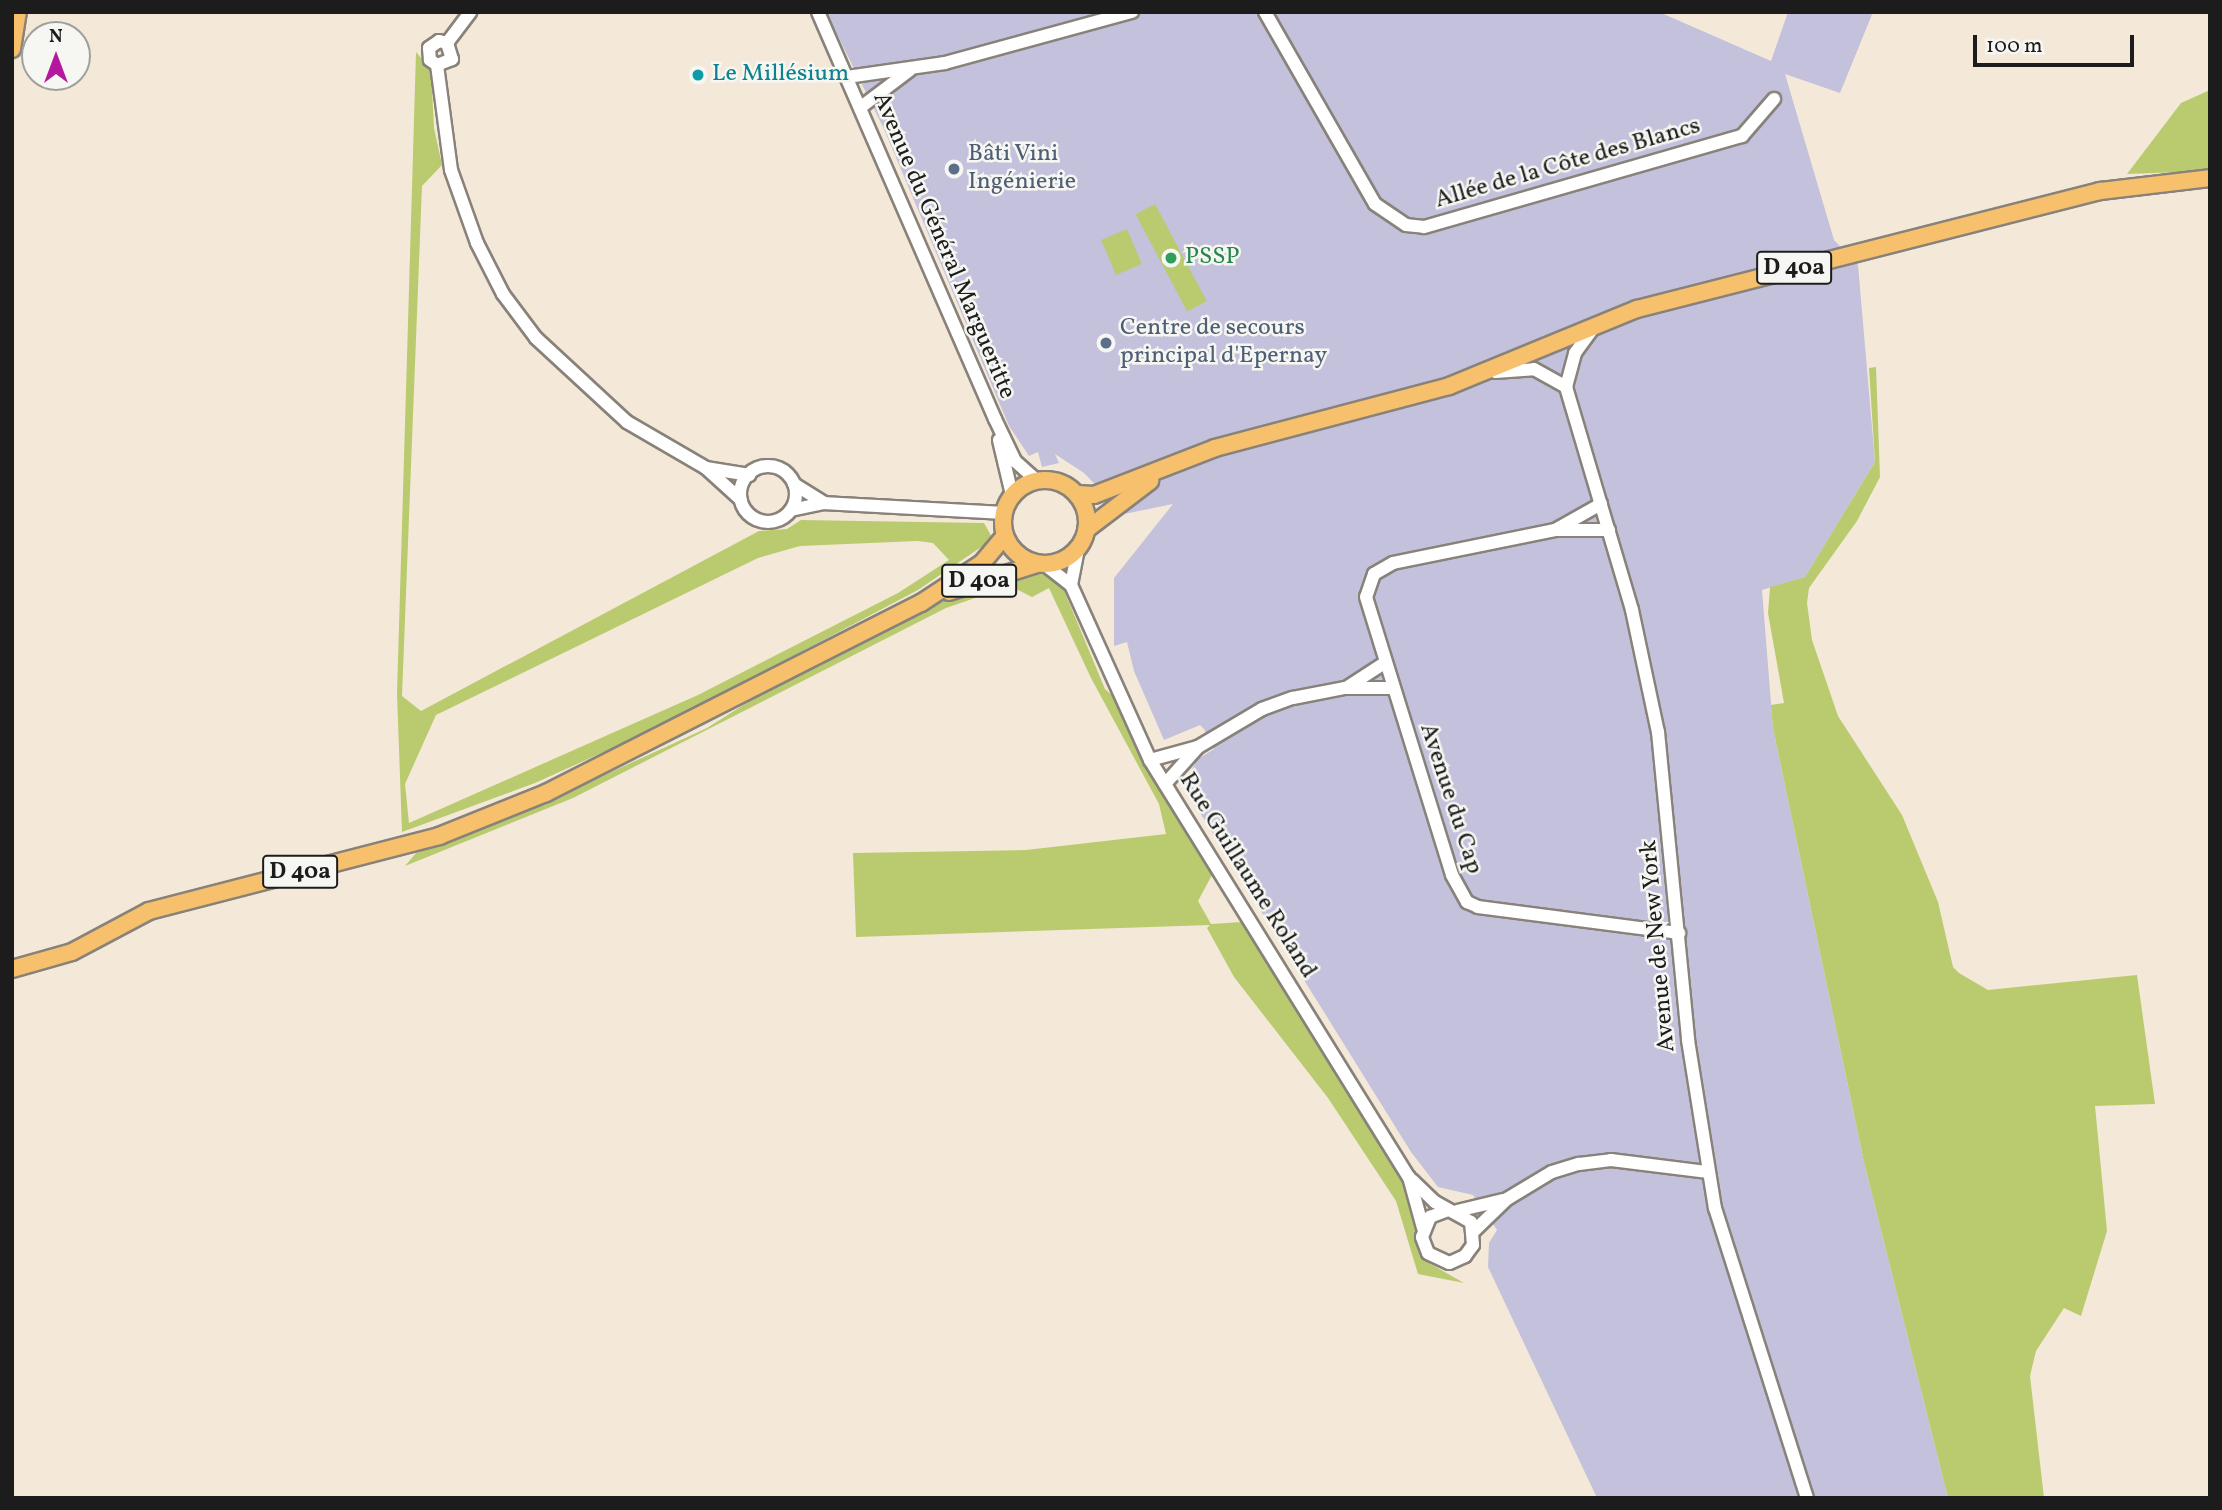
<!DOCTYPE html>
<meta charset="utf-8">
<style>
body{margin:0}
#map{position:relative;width:2222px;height:1510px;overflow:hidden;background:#f4e9d8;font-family:Vollkorn,serif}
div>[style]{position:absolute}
.industrial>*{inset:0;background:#c3c1db}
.green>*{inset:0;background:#b9cb6e;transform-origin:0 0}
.roads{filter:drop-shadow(2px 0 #88827a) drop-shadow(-2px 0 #88827a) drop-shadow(0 2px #88827a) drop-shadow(0 -2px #88827a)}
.minor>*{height:12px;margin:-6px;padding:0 6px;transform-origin:6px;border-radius:6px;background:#fff}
.minor>.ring{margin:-6px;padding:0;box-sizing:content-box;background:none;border:12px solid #fff;border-radius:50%}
.major>*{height:16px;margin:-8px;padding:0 8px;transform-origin:8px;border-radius:8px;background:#f7c06c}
.major>.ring{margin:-8px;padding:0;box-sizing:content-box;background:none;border:16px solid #f7c06c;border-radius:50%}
.dots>*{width:19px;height:19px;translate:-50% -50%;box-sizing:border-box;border:4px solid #f6f6f2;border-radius:50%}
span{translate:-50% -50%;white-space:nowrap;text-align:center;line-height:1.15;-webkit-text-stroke:5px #f6f6f2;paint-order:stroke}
.shield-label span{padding:2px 5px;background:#f6f6f2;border:2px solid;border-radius:5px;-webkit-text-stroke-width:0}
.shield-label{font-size:23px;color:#1c1c1c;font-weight:700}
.culture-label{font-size:24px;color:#0d838f}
.left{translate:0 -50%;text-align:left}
.service-label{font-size:24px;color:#4e5e75}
.street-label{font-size:24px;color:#1c1c1c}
.leisure-label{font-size:24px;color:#27864d}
.frame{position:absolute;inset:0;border:14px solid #1c1c1c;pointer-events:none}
.north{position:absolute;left:21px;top:21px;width:70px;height:70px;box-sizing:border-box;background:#f6f6f2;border:2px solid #9f9f9c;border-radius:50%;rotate:0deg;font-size:19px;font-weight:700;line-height:28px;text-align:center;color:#1c1c1c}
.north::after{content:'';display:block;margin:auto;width:24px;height:32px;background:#b5179e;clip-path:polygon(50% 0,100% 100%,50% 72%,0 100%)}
.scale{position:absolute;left:1973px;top:35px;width:161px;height:32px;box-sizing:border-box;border:4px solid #1c1c1c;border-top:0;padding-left:9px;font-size:21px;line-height:24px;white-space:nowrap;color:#1c1c1c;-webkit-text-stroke:5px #f6f6f2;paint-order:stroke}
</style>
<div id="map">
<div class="industrial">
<div style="clip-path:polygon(826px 12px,1659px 12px,1771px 61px,1788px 12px,1873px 12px,1840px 93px,1785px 74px,1834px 240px,1858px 265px,1875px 462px,1805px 577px,1762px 590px,1773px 728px,1864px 1162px,1948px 1498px,1597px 1498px,1488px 1267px,1489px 1243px,1497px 1230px,1473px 1195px,1438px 1187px,1411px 1152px,1194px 803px,1186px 779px,1198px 759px,1214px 749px,1204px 729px,1200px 725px,1164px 740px,1134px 671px,1127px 642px,1114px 646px,1114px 578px,1173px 504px,1124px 514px,1084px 473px,1055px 454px,1059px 463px,1042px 467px,1038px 452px,1029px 456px,1009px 426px,884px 129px)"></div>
</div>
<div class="green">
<div style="clip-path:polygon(evenodd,416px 52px,431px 70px,434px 128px,442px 165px,422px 186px,402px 696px,421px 711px,759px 531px,787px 529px,801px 520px,984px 523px,993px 539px,918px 590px,659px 727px,535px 783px,402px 832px,397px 694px,416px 52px,917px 541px,933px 543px,949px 560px,898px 593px,698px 695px,409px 823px,405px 784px,436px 715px,758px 558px,800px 546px,917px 541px)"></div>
<div style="clip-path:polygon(2210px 90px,2210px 171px,2127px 174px,2181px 103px)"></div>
<div style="left:1155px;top:204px;width:110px;height:22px;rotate:62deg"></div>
<div style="left:1127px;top:229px;width:38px;height:28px;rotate:67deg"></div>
<div style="clip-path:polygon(1876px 367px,1880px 477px,1857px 521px,1809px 588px,1807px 603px,1812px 640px,1838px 716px,1902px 815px,1938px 902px,1953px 967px,1959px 973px,1988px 990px,2137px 975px,2155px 1104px,2095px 1106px,2107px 1231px,2081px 1316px,2064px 1308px,2036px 1351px,2030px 1376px,2044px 1498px,1948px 1498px,1864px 1162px,1773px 728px,1771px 705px,1784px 703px,1768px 613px,1770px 587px,1805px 577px,1875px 462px,1869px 368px)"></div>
<div style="clip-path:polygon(1024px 568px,1050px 574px,1063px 588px,1105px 689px,1114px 697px,1144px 760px,1213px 873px,1198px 901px,1211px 924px,1242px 922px,1406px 1183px,1417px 1214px,1418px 1251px,1427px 1262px,1464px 1283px,1418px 1274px,1396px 1201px,1328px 1098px,1234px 977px,1207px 928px,1210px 925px,856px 937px,853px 853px,1026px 850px,1166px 834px,1159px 804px,1091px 678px,1049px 588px,1032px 597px,1010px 586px,946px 608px,573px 798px,405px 866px,416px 853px,511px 818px,707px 728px,764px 692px,942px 600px)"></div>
</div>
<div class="roads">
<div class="minor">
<div style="left:818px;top:12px;width:444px;rotate:66.5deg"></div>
<div style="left:995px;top:419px;width:47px;rotate:64.5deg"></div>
<div style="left:1015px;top:461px;width:30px;rotate:42deg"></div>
<div style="left:1265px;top:12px;width:221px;rotate:60.2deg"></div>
<div style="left:1375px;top:204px;width:37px;rotate:34deg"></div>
<div style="left:1406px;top:225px;width:18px;rotate:6deg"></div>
<div style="left:1424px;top:227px;width:331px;rotate:-16deg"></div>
<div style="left:1742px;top:136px;width:49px;rotate:-49.1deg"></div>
<div style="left:447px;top:43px;width:17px;rotate:73deg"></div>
<div style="left:452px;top:59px;width:16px;rotate:158deg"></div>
<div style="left:437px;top:65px;width:106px;rotate:82.4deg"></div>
<div style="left:451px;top:170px;width:77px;rotate:70.4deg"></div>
<div style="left:477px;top:243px;width:57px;rotate:63deg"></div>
<div style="left:503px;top:294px;width:55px;rotate:53.1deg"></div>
<div style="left:536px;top:338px;width:124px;rotate:42.7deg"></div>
<div style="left:627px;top:422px;width:91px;rotate:30.2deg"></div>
<div style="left:706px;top:468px;width:44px;rotate:9.2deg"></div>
<div style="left:437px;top:65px;width:9px;rotate:-144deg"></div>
<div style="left:430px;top:60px;width:12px;rotate:-95deg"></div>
<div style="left:429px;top:48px;width:12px;rotate:-35deg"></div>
<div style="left:439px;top:41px;width:8px;rotate:14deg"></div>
<div style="left:447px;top:43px;width:39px;rotate:-53deg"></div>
<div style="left:847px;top:77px;width:99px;rotate:-8.1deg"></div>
<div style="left:945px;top:63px;width:194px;rotate:-15.3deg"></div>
<div style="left:861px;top:107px;width:61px;rotate:-37.1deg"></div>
<div style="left:1495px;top:372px;width:39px;rotate:-4deg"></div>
<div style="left:1534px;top:369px;width:37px;rotate:29deg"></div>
<div style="left:1566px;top:387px;width:35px;rotate:-75deg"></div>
<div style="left:1575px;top:353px;width:32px;rotate:-54deg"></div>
<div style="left:1566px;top:387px;width:233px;rotate:73.5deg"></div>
<div style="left:1632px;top:610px;width:125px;rotate:78deg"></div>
<div style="left:1658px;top:732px;width:309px;rotate:84.4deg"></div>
<div style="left:1688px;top:1040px;width:170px;rotate:80.9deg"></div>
<div style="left:1715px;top:1208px;width:304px;rotate:72.4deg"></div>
<div style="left:999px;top:440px;width:57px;rotate:76.7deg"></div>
<div class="ring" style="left:740px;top:466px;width:44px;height:44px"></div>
<div style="left:706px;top:468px;width:47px;rotate:42.4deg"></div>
<div style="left:794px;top:484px;width:36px;rotate:32deg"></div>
<div style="left:791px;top:510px;width:34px;rotate:-12deg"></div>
<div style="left:824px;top:503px;width:179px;rotate:3.2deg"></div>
<div style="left:1555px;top:530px;width:53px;rotate:-29.5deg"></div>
<div style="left:1609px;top:530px;width:54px;rotate:180deg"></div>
<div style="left:1555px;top:530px;width:165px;rotate:168.5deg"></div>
<div style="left:1393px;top:563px;width:22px;rotate:150deg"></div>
<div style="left:1374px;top:574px;width:24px;rotate:109deg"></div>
<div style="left:1366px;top:597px;width:291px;rotate:72.8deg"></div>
<div style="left:1452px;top:875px;width:31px;rotate:61deg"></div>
<div style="left:1467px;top:902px;width:12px;rotate:24deg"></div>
<div style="left:1478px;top:907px;width:203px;rotate:7.4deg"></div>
<div style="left:1044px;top:564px;width:34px;rotate:38deg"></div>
<div style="left:1071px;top:585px;width:37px;rotate:-79deg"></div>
<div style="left:1071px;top:585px;width:192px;rotate:65.7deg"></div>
<div style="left:1150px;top:760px;width:491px;rotate:58.2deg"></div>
<div style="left:1409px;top:1177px;width:53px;rotate:74.6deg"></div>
<div style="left:1346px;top:688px;width:44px;rotate:-33deg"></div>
<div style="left:1150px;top:760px;width:50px;rotate:-15.2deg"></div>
<div style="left:1198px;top:747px;width:74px;rotate:-30.7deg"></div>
<div style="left:1262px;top:709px;width:33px;rotate:-20deg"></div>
<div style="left:1293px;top:698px;width:53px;rotate:-10.9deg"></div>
<div style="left:1345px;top:688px;width:48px"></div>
<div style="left:1165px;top:784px;width:50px;rotate:-48.3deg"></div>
<div style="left:1412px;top:1180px;width:32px;rotate:44deg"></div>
<div style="left:1435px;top:1202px;width:41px;rotate:29.1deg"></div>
<div style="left:1471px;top:1222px;width:23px;rotate:85deg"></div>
<div style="left:1473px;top:1245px;width:14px;rotate:126deg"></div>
<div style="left:1465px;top:1256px;width:17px;rotate:156deg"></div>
<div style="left:1449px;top:1263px;width:23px;rotate:-155deg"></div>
<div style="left:1428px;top:1253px;width:17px;rotate:-111deg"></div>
<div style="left:1422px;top:1237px;width:22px;rotate:-68deg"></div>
<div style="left:1430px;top:1217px;width:19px;rotate:-21deg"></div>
<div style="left:1457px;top:1211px;width:47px;rotate:-13.4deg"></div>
<div style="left:1474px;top:1231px;width:46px;rotate:-44.1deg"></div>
<div style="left:1507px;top:1199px;width:52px;rotate:-31deg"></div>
<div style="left:1552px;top:1172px;width:28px;rotate:-17deg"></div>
<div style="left:1579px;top:1164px;width:32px;rotate:-7deg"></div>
<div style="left:1611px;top:1160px;width:98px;rotate:7.1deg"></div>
</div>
<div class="major">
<div style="left:12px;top:49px;width:37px;rotate:-81deg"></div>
<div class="ring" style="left:1003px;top:480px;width:68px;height:68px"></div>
<div style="left:1077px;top:494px;width:17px;rotate:3deg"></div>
<div style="left:1094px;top:495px;width:130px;rotate:-21.2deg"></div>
<div style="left:1215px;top:448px;width:242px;rotate:-14.8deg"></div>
<div style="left:1449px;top:386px;width:203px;rotate:-22.3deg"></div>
<div style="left:1637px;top:309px;width:478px;rotate:-14.3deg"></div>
<div style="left:2100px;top:191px;width:111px;rotate:-6.7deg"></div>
<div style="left:1086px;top:530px;width:81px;rotate:-37.4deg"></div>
<div style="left:949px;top:592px;width:92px;rotate:-17.7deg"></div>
<div style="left:12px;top:969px;width:62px;rotate:-15.8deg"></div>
<div style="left:72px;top:952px;width:87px;rotate:-28deg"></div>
<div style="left:149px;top:911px;width:300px;rotate:-14.5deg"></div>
<div style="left:439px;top:836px;width:115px;rotate:-21.9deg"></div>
<div style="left:546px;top:793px;width:420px;rotate:-26.9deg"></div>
<div style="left:921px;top:603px;width:73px;rotate:-33.3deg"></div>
<div style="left:982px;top:563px;width:35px;rotate:-50deg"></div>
</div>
</div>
<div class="dots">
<div style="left:698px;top:75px;background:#0f9aa8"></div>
<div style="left:954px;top:169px;background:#5c6f8a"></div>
<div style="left:1171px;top:258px;background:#2e9e5b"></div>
<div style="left:1106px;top:343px;background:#5c6f8a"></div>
</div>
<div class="shield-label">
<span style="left:1794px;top:268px">D 40a</span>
<span style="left:979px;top:581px">D 40a</span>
<span style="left:300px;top:872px">D 40a</span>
</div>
<div class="culture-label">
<span class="left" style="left:712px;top:75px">Le Millésium</span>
</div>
<div class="service-label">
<span class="left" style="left:968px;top:169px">Bâti Vini<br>Ingénierie</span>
<span class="left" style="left:1120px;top:343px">Centre de secours<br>principal d'Epernay</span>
</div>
<div class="street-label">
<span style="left:1568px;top:164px;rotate:-16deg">Allée de la Côte des Blancs</span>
<span style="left:943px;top:246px;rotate:67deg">Avenue du Général Margueritte</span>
<span style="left:1450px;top:799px;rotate:72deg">Avenue du Cap</span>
<span style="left:1247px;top:876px;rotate:58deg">Rue Guillaume Roland</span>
<span style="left:1659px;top:946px;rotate:-95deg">Avenue de New York</span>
</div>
<div class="leisure-label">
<span class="left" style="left:1185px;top:258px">PSSP</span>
</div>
<div class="frame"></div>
<div class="north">N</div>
<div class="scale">100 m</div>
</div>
